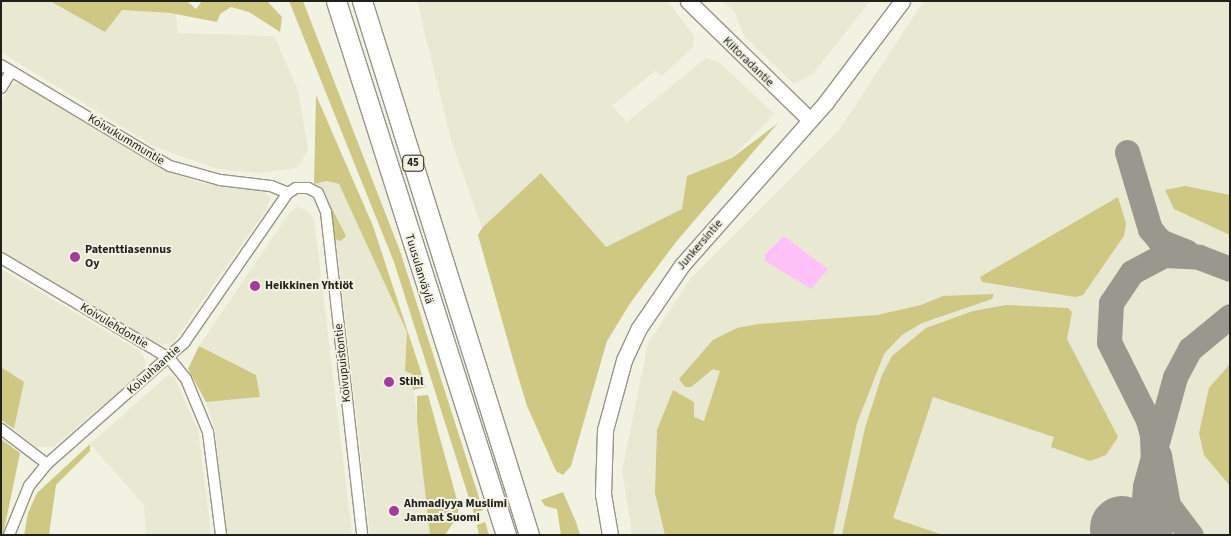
<!DOCTYPE html>
<meta charset="utf-8">
<style>
body{margin:0}
#map{position:relative;width:1231px;height:536px;overflow:hidden;background:#f2f2e3;font-family:"Source Sans 3",sans-serif}
div>[style]{position:absolute}
.built>*{inset:0;background:#e9e8d2}
.green>*{inset:0;background:#cec883}
.water>*{inset:0;background:#fec1f8}
.taxiway>*{height:25px;margin:-12.5px;padding:0 12.5px;transform-origin:12.5px;border-radius:12.5px;background:#98988e}
.runway>*{height:64px;margin:-32px;padding:0 32px;transform-origin:32px;border-radius:32px;background:#98988e}
.roads{filter:drop-shadow(1px 0 #979689) drop-shadow(-1px 0 #979689) drop-shadow(0 1px #979689) drop-shadow(0 -1px #979689)}
.street>*{height:10px;margin:-5px;padding:0 5px;transform-origin:5px;border-radius:5px;background:#fff}
.secondary>*{height:15px;margin:-7.5px;padding:0 7.5px;transform-origin:7.5px;border-radius:7.5px;background:#fff}
.highway>*{height:19px;margin:-9.5px;padding:0 9.5px;transform-origin:9.5px;border-radius:9.5px;background:#fff}
.dots>*{width:14px;height:14px;translate:-50% -50%;box-sizing:border-box;border:2px solid #f2f2e3;border-radius:50%}
span{translate:-50% -50%;white-space:nowrap;text-align:center;line-height:1.15;-webkit-text-stroke:4px #f2f2e3;paint-order:stroke}
.shield-label span{padding:1px 4px;background:#f2f2e3;border:1px solid;border-radius:4px;-webkit-text-stroke-width:0}
.shield-label{font-size:11px;color:#21211c;font-weight:700}
.street-label{font-size:12px;color:#21211c}
.poi-label{font-size:12px;color:#21211c;font-weight:700}
.left{translate:0 -50%;text-align:left}
.frame{position:absolute;inset:0;border:2px solid #21211c;pointer-events:none}
</style>
<div id="map">
<div class="built">
<div style="clip-path:polygon(1px 1px,50px 1px,105px 32px,122px 10px,176px 14px,178px 33px,274px 36px,298px 90px,308px 150px,297px 168px,259px 173px,217px 169px,153px 146px,1px 52px)"></div>
<div style="clip-path:polygon(417px 1px,668px 1px,694px 36px,693px 47px,662px 76px,655px 71px,612px 106px,627px 122px,706px 58px,719px 62px,774px 114px,732px 158px,687px 176px,682px 209px,605px 247px,542px 173px,482px 228px,451px 140px)"></div>
<div style="clip-path:polygon(722px 1px,870px 1px,813px 74px,794px 84px,744px 36px,734px 11px)"></div>
<div style="clip-path:polygon(924px 1px,1230px 1px,1230px 535px,632px 535px,622px 470px,648px 344px,690px 279px,839px 130px)"></div>
<div style="clip-path:polygon(20px 83px,159px 167px,197px 182px,261px 190px,270px 197px,268px 207px,173px 343px,158px 345px,1px 252px,1px 101px,12px 84px)"></div>
<div style="clip-path:polygon(327px 181px,339px 184px,407px 332px,405px 371px,412px 374px,430px 535px,370px 535px,338px 254px,327px 199px,314px 184px)"></div>
<div style="clip-path:polygon(297px 207px,305px 209px,314px 218px,352px 535px,226px 535px,215px 429px,206px 402px,260px 397px,256px 375px,199px 346px,290px 212px)"></div>
<div style="clip-path:polygon(1px 269px,140px 351px,146px 362px,143px 372px,53px 447px,35px 447px,14px 429px,24px 382px,1px 367px)"></div>
<div style="clip-path:polygon(168px 375px,174px 377px,198px 430px,211px 535px,146px 535px,144px 505px,90px 444px)"></div>
</div>
<div class="green">
<div style="clip-path:polygon(50px 1px,187px 1px,196px 9px,202px 1px,267px 1px,282px 17px,280px 32px,249px 12px,231px 7px,220px 14px,217px 22px,170px 13px,122px 10px,105px 32px)"></div>
<div style="clip-path:polygon(289px 1px,303px 1px,400px 251px,483px 510px,474px 514px,394px 262px)"></div>
<div style="clip-path:polygon(316px 95px,373px 226px,426px 387px,413px 390px,412px 374px,405px 371px,407px 332px,339px 184px,327px 181px,314px 184px)"></div>
<div style="clip-path:polygon(778px 123px,676px 242px,631px 302px,607px 341px,571px 466px,563px 475px,556px 471px,527px 406px,514px 363px,478px 235px,482px 228px,541px 173px,606px 247px,682px 209px,687px 176px,732px 158px)"></div>
<div style="clip-path:polygon(1185px 186px,1230px 195px,1230px 235px,1174px 209px,1165px 190px)"></div>
<div style="clip-path:polygon(1118px 197px,1126px 224px,1124px 236px,1083px 295px,1075px 297px,982px 282px,980px 277px)"></div>
<div style="clip-path:polygon(327px 199px,346px 236px,341px 241px,335px 239px)"></div>
<div style="clip-path:polygon(994px 294px,992px 299px,922px 323px,902px 335px,884px 354px,857px 423px,833px 535px,665px 535px,655px 493px,657px 430px,673px 390px,694px 402px,694px 417px,704px 421px,720px 371px,713px 369px,691px 387px,685px 387px,679px 379px,713px 340px,737px 328px,759px 324px,877px 315px,921px 305px,943px 296px)"></div>
<div style="clip-path:polygon(1006px 305px,1068px 308px,1072px 312px,1067px 339px,1118px 437px,1106px 455px,1090px 461px,1051px 447px,1054px 437px,933px 397px,893px 518px,943px 535px,842px 535px,865px 428px,882px 375px,892px 356px,926px 328px,973px 311px)"></div>
<div style="clip-path:polygon(199px 346px,256px 375px,260px 397px,206px 402px,188px 369px)"></div>
<div style="clip-path:polygon(1230px 364px,1230px 486px,1204px 455px,1199px 433px,1209px 388px)"></div>
<div style="clip-path:polygon(1px 367px,24px 382px,14px 429px,1px 420px)"></div>
<div style="clip-path:polygon(428px 395px,459px 507px,457px 517px,445px 535px,430px 535px,417px 421px,417px 396px)"></div>
<div style="clip-path:polygon(1px 439px,20px 453px,3px 535px,1px 535px)"></div>
<div style="clip-path:polygon(90px 444px,90px 451px,56px 485px,49px 535px,24px 535px,28px 513px,37px 493px)"></div>
<div style="clip-path:polygon(563px 492px,576px 522px,580px 535px,561px 535px,557px 509px,545px 506px,541px 500px)"></div>
<div style="clip-path:polygon(485px 522px,489px 535px,479px 535px,477px 525px)"></div>
</div>
<div class="water">
<div style="clip-path:polygon(784px 236px,828px 269px,811px 289px,765px 261px,765px 254px)"></div>
</div>
<div class="taxiway">
<div style="left:1127px;top:152px;width:80px;rotate:73.4deg"></div>
<div style="left:1150px;top:229px;width:16px;rotate:50deg"></div>
<div style="left:1160px;top:241px;width:29px;rotate:22deg"></div>
<div style="left:1159px;top:455px;width:51px;rotate:79.8deg"></div>
<div style="left:1168px;top:505px;width:38px;rotate:53deg"></div>
<div style="left:1153px;top:464px;width:29px;rotate:-92deg"></div>
<div style="left:1152px;top:435px;width:16px;rotate:-105deg"></div>
<div style="left:1148px;top:420px;width:87px;rotate:-116.6deg"></div>
<div style="left:1109px;top:342px;width:39px;rotate:-87deg"></div>
<div style="left:1111px;top:303px;width:37px;rotate:-56deg"></div>
<div style="left:1132px;top:272px;width:36px;rotate:-28deg"></div>
<div style="left:1164px;top:255px;width:35px;rotate:3deg"></div>
<div style="left:1199px;top:257px;width:33px;rotate:21deg"></div>
<div style="left:1141px;top:535px;width:49px;rotate:-85.3deg"></div>
<div style="left:1145px;top:486px;width:113px;rotate:-74.6deg"></div>
<div style="left:1175px;top:377px;width:32px;rotate:-62deg"></div>
<div style="left:1190px;top:349px;width:52px;rotate:-39.5deg"></div>
</div>
<div class="runway">
<div style="left:1122px;top:528px;width:20px;rotate:20deg"></div>
</div>
<div class="roads">
<div class="street">
<div style="left:1px;top:65px;width:197px;rotate:30.9deg"></div>
<div style="left:170px;top:166px;width:52px;rotate:15.6deg"></div>
<div style="left:220px;top:180px;width:51px;rotate:6.7deg"></div>
<div style="left:271px;top:186px;width:18px;rotate:22deg"></div>
<div style="left:288px;top:193px;width:9px;rotate:-32deg"></div>
<div style="left:296px;top:188px;width:12px"></div>
<div style="left:308px;top:188px;width:11px;rotate:27deg"></div>
<div style="left:318px;top:193px;width:21px;rotate:67deg"></div>
<div style="left:326px;top:212px;width:325px;rotate:83.6deg"></div>
<div style="left:1px;top:88px;width:19px;rotate:-58deg"></div>
<div style="left:1px;top:258px;width:196px;rotate:30.8deg"></div>
<div style="left:169px;top:358px;width:27px;rotate:51deg"></div>
<div style="left:186px;top:379px;width:57px;rotate:67.5deg"></div>
<div style="left:208px;top:432px;width:104px;rotate:82.8deg"></div>
<div style="left:1px;top:429px;width:58px;rotate:37.3deg"></div>
<div style="left:9px;top:535px;width:53px;rotate:-67.8deg"></div>
<div style="left:29px;top:486px;width:28px;rotate:-51deg"></div>
<div style="left:47px;top:464px;width:183px;rotate:-41.5deg"></div>
<div style="left:184px;top:343px;width:183px;rotate:-55.3deg"></div>
</div>
<div class="secondary">
<div style="left:688px;top:1px;width:170px;rotate:44.3deg"></div>
<div style="left:610px;top:535px;width:42px;rotate:-99.7deg"></div>
<div style="left:603px;top:494px;width:64px;rotate:-88.2deg"></div>
<div style="left:605px;top:430px;width:73px;rotate:-74.8deg"></div>
<div style="left:624px;top:360px;width:35px;rotate:-65deg"></div>
<div style="left:639px;top:328px;width:76px;rotate:-55.7deg"></div>
<div style="left:682px;top:265px;width:217px;rotate:-48.5deg"></div>
<div style="left:826px;top:102px;width:126px;rotate:-53deg"></div>
</div>
<div class="highway">
<div style="left:336px;top:1px;width:560px;rotate:72.34deg"></div>
<div style="left:362px;top:1px;width:560px;rotate:72.63deg"></div>
</div>
</div>
<div class="dots">
<div style="left:75px;top:257px;background:#a33b9e"></div>
<div style="left:255px;top:286px;background:#a33b9e"></div>
<div style="left:389px;top:382px;background:#a33b9e"></div>
<div style="left:394px;top:511px;background:#a33b9e"></div>
</div>
<div class="shield-label">
<span style="left:413px;top:163px">45</span>
</div>
<div class="street-label">
<span style="left:748px;top:62px;rotate:44deg">Kiitoradantie</span>
<span style="left:126px;top:140px;rotate:31deg">Koivukummuntie</span>
<span style="left:700px;top:245px;rotate:-49deg">Junkersintie</span>
<span style="left:419px;top:269px;rotate:73deg">Tuusulanväylä</span>
<span style="left:114px;top:326px;rotate:31deg">Koivulehdontie</span>
<span style="left:343px;top:363px;rotate:-96deg">Koivupuistontie</span>
<span style="left:154px;top:370px;rotate:-42deg">Koivuhaantie</span>
</div>
<div class="poi-label">
<span class="left" style="left:85px;top:257px">Patenttiasennus<br>Oy</span>
<span class="left" style="left:265px;top:286px">Heikkinen Yhtiöt</span>
<span class="left" style="left:399px;top:382px">Stihl</span>
<span class="left" style="left:404px;top:511px">Ahmadiyya Muslimi<br>Jamaat Suomi</span>
</div>
<div class="frame"></div>
</div>
